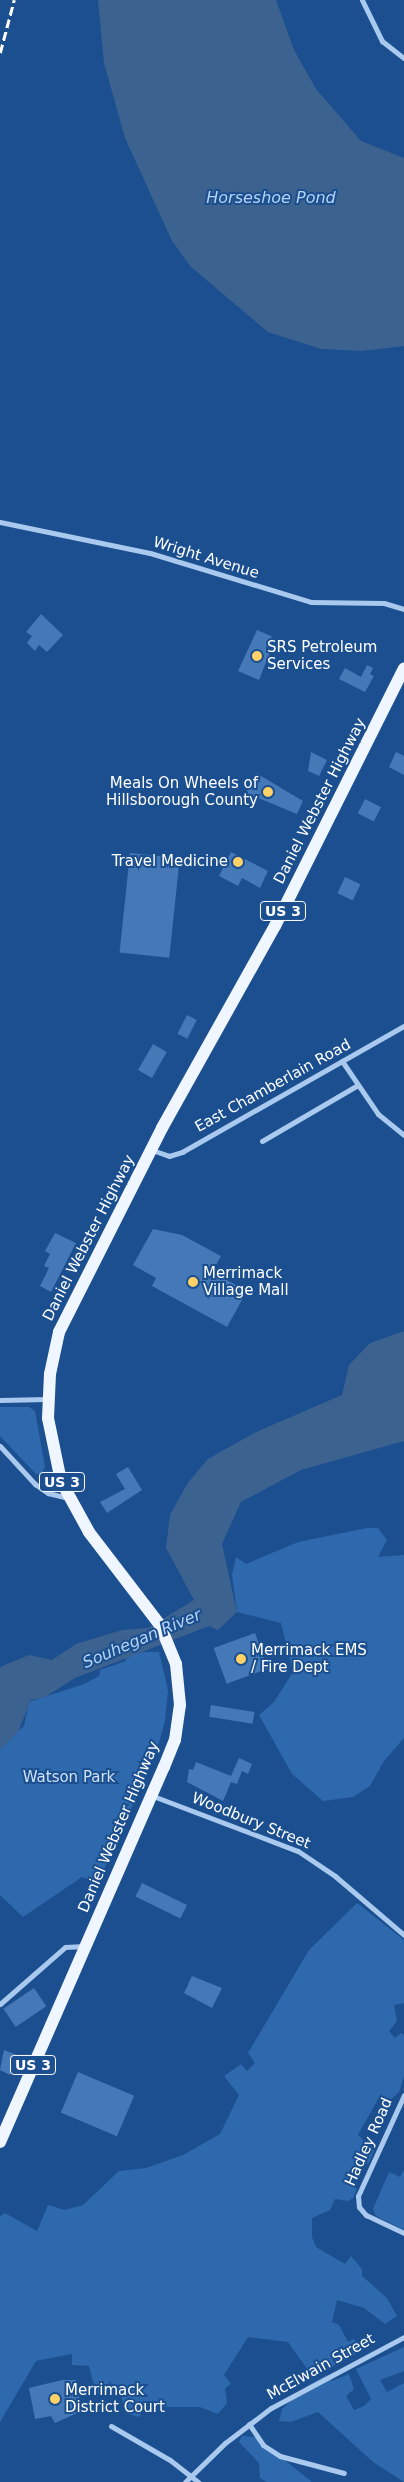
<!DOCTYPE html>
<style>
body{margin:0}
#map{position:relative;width:404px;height:2482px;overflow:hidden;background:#1b4f8f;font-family:"DejaVu Sans",sans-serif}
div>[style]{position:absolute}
.green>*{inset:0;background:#2e69ad}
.water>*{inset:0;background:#3c6290}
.building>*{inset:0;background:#4478b7;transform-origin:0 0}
.minor>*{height:5px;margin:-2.5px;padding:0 2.5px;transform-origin:2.5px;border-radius:2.5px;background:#a9c9ee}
.primary>*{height:12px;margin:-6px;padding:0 6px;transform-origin:6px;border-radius:6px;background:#f0f6ff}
.rail>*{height:2.5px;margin-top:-1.25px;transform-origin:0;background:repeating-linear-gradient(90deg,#fff 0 9px,transparent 0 13px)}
.dots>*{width:14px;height:14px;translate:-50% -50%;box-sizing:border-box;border:2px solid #1b4f8f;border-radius:50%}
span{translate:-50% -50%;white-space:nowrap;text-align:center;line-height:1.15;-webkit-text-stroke:4px #1b4f8f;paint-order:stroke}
.shield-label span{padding:1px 4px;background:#1b4f8f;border:1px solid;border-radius:4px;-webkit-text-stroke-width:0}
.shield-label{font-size:14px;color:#fff;font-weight:700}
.street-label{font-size:15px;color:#fff}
.poi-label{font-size:15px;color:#fff}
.left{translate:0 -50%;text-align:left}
.right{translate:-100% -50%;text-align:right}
.park-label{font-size:15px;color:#cfe3fa}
.water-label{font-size:16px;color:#b5d3f5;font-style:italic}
</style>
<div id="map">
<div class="green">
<div style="clip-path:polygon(0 1407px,29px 1407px,35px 1411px,45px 1467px,41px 1474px,36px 1474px,0 1436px)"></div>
<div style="clip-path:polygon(367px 1528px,378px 1528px,387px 1540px,378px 1557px,404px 1555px,404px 1738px,384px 1761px,370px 1786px,353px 1797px,323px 1801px,292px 1774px,259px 1715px,274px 1702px,293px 1672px,281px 1623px,237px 1612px,232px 1575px,236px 1557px,246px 1564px,298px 1542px)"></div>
<div style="clip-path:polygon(144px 1652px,159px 1652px,168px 1690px,165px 1721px,156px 1753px,98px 1883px,82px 1877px,23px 1917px,0 1895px,0 1746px,24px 1726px,29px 1702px,84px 1684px,99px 1676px,100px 1670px,126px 1661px,125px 1656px)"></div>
<div style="clip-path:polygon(357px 1903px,404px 1940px,404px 2003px,394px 2005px,397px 2021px,389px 2031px,395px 2038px,401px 2033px,404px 2035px,404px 2076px,399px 2092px,386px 2104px,378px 2099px,358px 2135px,374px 2150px,369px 2163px,362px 2164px,351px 2182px,357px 2189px,353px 2198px,348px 2201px,335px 2199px,330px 2210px,312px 2218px,312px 2237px,316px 2247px,345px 2264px,351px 2256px,362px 2269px,362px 2276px,387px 2298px,397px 2316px,385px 2324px,364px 2308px,337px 2300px,332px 2322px,339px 2325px,348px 2342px,354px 2339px,361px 2351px,317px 2375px,310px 2373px,288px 2342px,248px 2337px,224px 2375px,231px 2384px,225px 2388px,227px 2403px,218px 2414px,200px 2407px,165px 2407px,148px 2402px,139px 2417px,125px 2413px,121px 2395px,109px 2381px,107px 2392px,96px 2394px,89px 2366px,72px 2365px,72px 2354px,36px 2361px,0 2422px,0 2216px,5px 2213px,37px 2231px,48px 2205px,65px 2210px,83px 2205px,119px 2171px,146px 2168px,183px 2155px,220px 2134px,239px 2095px,224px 2076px,241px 2064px,247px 2071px,255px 2063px,248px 2053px,309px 1950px)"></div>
<div style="clip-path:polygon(404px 2170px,404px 2230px,376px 2216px,373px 2209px,389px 2172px,400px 2177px)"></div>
<div style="clip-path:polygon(404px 2347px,404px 2371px,380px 2380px,387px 2392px,404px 2383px,404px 2482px,373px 2462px,318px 2412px,291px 2422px,279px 2421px,282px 2409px,307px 2386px,327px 2375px,332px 2381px,349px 2374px,354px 2389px,346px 2396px,354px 2410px,364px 2406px,371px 2399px,356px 2369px)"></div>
<div style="clip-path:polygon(242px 2436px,256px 2437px,312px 2482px,267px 2482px,260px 2478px,259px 2463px,239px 2442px)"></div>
</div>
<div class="water">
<div style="clip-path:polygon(98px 0,276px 0,294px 50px,316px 89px,361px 141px,404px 158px,404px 346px,361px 351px,321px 349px,268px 332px,191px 267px,172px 241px,125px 138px,104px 63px)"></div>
<div style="clip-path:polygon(404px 1331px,404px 1441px,301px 1470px,241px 1502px,222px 1544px,237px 1612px,218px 1630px,209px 1626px,75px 1678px,45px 1697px,31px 1700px,18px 1732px,0 1750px,0 1667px,29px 1655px,52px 1660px,76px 1644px,122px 1630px,148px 1628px,194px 1600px,166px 1548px,170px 1515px,187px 1484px,208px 1459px,256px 1432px,342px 1395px,349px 1365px,370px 1343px)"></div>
</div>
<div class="building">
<div style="clip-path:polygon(41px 614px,63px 635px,47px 652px,39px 645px,35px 651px,27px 643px,32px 636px,26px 632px)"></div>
<div style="clip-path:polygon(257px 630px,271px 636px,274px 642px,259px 680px,238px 671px)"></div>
<div style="clip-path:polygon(367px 665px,373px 668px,370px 674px,374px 676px,365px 692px,339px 679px,345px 668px,361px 677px)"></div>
<div style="clip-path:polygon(311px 752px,327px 760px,319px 776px,308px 771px)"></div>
<div style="clip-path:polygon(396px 752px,404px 756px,404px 775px,389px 767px)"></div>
<div style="clip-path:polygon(256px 773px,303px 801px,297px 814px,246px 793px)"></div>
<div style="left:365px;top:799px;width:18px;height:16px;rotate:27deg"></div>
<div style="clip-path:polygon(231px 852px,268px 871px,260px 888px,242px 878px,238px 886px,219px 876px)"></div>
<div style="left:130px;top:853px;width:50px;height:100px;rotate:6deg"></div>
<div style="left:345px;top:877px;width:17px;height:18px;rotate:25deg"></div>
<div style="left:187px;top:1015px;width:11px;height:21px;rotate:27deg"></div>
<div style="left:153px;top:1044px;width:16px;height:30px;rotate:30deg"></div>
<div style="clip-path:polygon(153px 1229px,182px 1235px,221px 1256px,212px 1272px,247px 1291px,227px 1327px,152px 1286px,156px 1278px,133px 1265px)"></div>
<div style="clip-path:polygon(55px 1233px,76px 1243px,51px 1292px,40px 1286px,49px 1268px,44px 1266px,50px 1254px,45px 1251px)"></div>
<div style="clip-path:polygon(128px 1467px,142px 1490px,107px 1513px,100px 1502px,125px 1489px,116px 1474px)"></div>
<div style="left:255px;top:1633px;width:38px;height:44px;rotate:70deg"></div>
<div style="left:211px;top:1705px;width:44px;height:12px;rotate:9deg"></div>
<div style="clip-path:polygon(239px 1758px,252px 1764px,248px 1774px,242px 1771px,237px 1784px,231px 1782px,223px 1801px,187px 1782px,189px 1769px,193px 1770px,196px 1762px,231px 1776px)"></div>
<div style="left:142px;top:1883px;width:50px;height:15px;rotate:26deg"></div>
<div style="clip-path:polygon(192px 1976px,222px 1988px,212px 2008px,184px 1993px)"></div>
<div style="left:34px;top:1988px;width:22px;height:37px;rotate:56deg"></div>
<div style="clip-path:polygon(4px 2050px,19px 2056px,10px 2075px,0 2070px)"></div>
<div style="left:78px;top:2072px;width:61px;height:44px;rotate:23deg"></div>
<div style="clip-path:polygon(62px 2380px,76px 2380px,82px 2411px,55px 2423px,51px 2416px,35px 2419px,29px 2388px)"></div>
</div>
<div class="minor">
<div style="left:362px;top:0;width:46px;rotate:64deg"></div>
<div style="left:382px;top:41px;width:28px;rotate:38deg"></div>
<div style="left:0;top:522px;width:153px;rotate:11.7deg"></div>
<div style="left:150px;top:553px;width:168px;rotate:16.9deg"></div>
<div style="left:311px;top:602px;width:73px;rotate:0.8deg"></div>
<div style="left:384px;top:603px;width:21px;rotate:17deg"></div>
<div style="left:342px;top:1061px;width:64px;rotate:55.8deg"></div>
<div style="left:378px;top:1114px;width:33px;rotate:39deg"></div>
<div style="left:262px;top:1141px;width:111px;rotate:-30.3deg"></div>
<div style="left:152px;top:1150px;width:18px;rotate:19deg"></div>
<div style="left:169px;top:1156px;width:14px;rotate:-17deg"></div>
<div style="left:182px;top:1152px;width:255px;rotate:-29.6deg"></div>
<div style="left:0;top:1400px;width:48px;rotate:-1.2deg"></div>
<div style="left:0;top:1446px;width:52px;rotate:47.4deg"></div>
<div style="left:35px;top:1484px;width:16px;rotate:35deg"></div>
<div style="left:48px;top:1493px;width:21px;rotate:14deg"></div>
<div style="left:153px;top:1796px;width:155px;rotate:20.8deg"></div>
<div style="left:298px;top:1851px;width:45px;rotate:34deg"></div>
<div style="left:335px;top:1876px;width:91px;rotate:40.5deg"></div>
<div style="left:0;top:2004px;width:86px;rotate:-41.2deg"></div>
<div style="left:65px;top:1947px;width:20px;rotate:-3deg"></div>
<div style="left:404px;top:2095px;width:111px;rotate:114.5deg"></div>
<div style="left:358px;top:2196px;width:11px;rotate:85deg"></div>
<div style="left:359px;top:2207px;width:11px;rotate:49deg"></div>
<div style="left:366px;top:2215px;width:42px;rotate:25.3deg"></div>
<div style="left:249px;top:2424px;width:25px;rotate:56deg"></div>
<div style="left:263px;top:2445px;width:20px;rotate:33deg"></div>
<div style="left:280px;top:2456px;width:66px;rotate:14.9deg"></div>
<div style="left:111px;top:2426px;width:68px;rotate:30deg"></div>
<div style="left:170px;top:2460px;width:36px;rotate:38deg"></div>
<div style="left:185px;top:2482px;width:56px;rotate:-44.3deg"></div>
<div style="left:225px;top:2443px;width:58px;rotate:-37.3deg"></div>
<div style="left:271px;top:2408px;width:151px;rotate:-28.1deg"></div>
</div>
<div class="primary">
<div style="left:0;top:2142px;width:409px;rotate:-66.4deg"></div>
<div style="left:164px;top:1767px;width:29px;rotate:-68deg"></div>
<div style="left:175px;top:1740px;width:35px;rotate:-82deg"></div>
<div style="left:180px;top:1705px;width:41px;rotate:-95.6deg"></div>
<div style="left:176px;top:1664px;width:42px;rotate:-112.3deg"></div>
<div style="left:160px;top:1625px;width:117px;rotate:-127.4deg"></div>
<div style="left:89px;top:1532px;width:58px;rotate:-118.8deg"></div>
<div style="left:61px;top:1481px;width:64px;rotate:-101.7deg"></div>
<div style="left:48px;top:1418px;width:44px;rotate:-87.4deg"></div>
<div style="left:50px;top:1374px;width:43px;rotate:-77.9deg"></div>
<div style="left:59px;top:1332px;width:229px;rotate:-63.2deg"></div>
<div style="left:162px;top:1128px;width:231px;rotate:-60.8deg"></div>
<div style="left:275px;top:926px;width:288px;rotate:-63.4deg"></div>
</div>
<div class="rail">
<div style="left:0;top:53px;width:55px;rotate:-75.2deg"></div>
</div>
<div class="dots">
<div style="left:257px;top:656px;background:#ffd166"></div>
<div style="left:268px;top:792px;background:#ffd166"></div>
<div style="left:238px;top:862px;background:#ffd166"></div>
<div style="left:193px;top:1282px;background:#ffd166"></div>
<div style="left:241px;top:1659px;background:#ffd166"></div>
<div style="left:55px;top:2399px;background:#ffd166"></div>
</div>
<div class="shield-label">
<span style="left:283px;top:911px">US 3</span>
<span style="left:62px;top:1482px">US 3</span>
<span style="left:33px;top:2065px">US 3</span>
</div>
<div class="street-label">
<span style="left:206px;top:558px;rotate:17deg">Wright Avenue</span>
<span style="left:320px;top:801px;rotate:-63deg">Daniel Webster Highway</span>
<span style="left:273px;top:1086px;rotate:-29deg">East Chamberlain Road</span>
<span style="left:89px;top:1238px;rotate:-63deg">Daniel Webster Highway</span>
<span style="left:251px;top:1821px;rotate:22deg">Woodbury Street</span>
<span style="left:119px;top:1827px;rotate:-67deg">Daniel Webster Highway</span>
<span style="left:369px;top:2142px;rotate:-66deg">Hadley Road</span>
<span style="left:321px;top:2367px;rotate:-29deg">McElwain Street</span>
</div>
<div class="poi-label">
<span class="left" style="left:267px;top:656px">SRS Petroleum<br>Services</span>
<span class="right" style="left:258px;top:792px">Meals On Wheels of<br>Hillsborough County</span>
<span class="right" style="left:228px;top:862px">Travel Medicine</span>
<span class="left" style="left:203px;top:1282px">Merrimack<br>Village Mall</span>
<span class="left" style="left:251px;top:1659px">Merrimack EMS<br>/ Fire Dept</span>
<span class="left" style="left:65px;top:2399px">Merrimack<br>District Court</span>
</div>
<div class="park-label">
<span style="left:69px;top:1778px">Watson Park</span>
</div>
<div class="water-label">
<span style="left:271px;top:198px">Horseshoe Pond</span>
<span style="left:142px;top:1639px;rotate:-23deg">Souhegan River</span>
</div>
</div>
